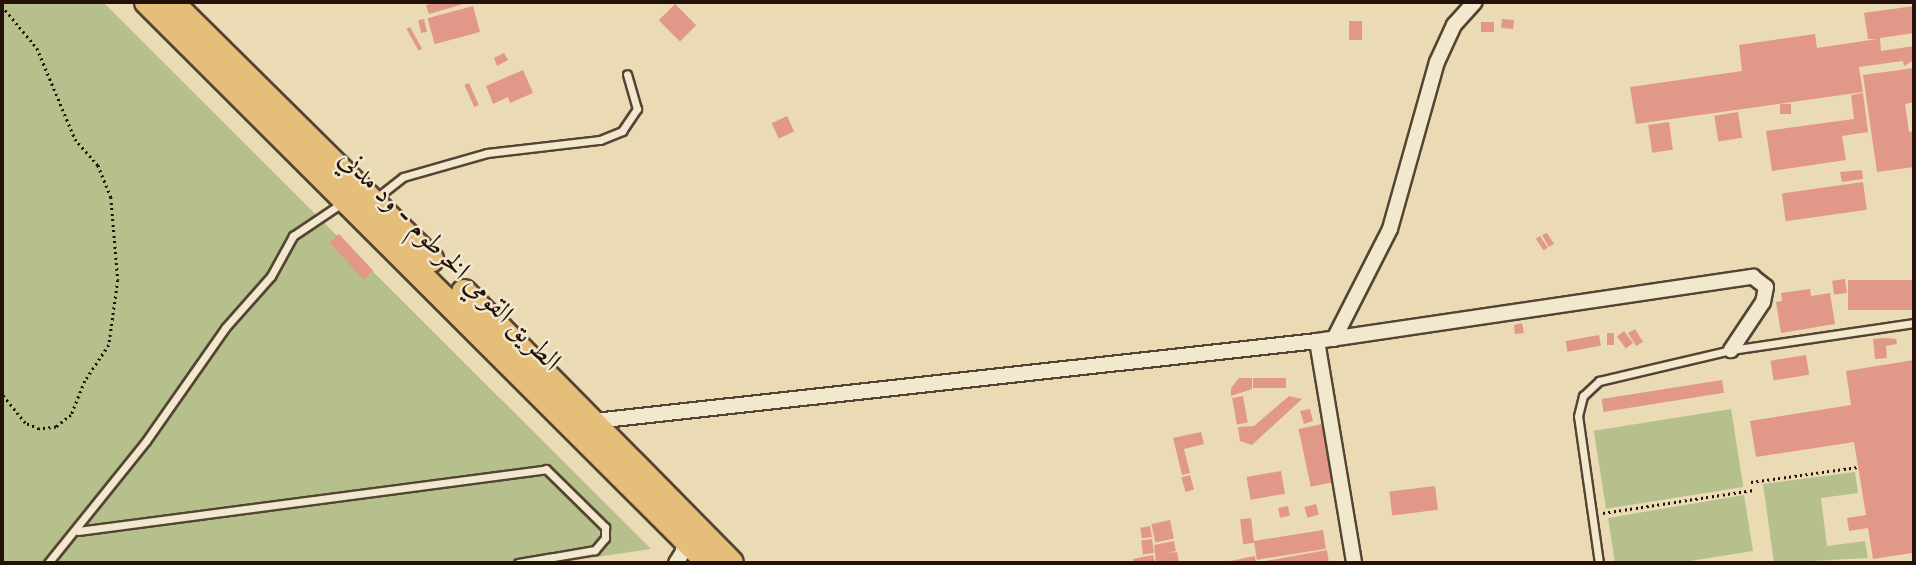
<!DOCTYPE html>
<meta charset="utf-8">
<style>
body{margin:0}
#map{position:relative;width:1916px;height:565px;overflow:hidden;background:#eadbb4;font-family:"IM FELL English",Amiri,serif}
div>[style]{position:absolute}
.green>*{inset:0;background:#b6c08d;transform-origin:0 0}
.building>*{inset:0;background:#e29889;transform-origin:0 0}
.path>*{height:2.5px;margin-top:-1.25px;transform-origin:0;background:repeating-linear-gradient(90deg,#23110a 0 2px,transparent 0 5.5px)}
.roads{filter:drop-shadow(2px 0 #554434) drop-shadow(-2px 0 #554434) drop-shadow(0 2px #554434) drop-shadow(0 -2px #554434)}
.service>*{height:7px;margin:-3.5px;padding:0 3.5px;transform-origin:3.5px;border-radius:3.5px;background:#f1e8ce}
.minor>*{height:14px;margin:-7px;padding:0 7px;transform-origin:7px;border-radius:7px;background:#f1e8ce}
.trunk>*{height:24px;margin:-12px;padding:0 12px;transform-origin:12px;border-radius:12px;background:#e5be7a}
span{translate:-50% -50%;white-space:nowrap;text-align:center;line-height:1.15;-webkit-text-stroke:5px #f1e8ce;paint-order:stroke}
.street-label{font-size:28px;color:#23110a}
.frame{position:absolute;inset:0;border:4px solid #23110a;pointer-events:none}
</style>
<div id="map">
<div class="green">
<div style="clip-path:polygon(2px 2px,103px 2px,651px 549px,557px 563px,2px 563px)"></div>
<div style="left:1731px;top:409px;width:79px;height:139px;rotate:81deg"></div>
<div style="clip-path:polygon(1855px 472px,1858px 493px,1821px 498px,1827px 546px,1865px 541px,1868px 558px,1774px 563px,1763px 484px)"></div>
<div style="clip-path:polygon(1744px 495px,1753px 551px,1678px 563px,1615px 563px,1608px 518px)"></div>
</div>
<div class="building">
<div style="clip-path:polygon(438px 2px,470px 2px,429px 14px,426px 5px)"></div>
<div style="left:675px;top:4px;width:30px;height:23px;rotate:45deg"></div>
<div style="left:473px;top:6px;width:27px;height:47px;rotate:75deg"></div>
<div style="clip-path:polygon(1914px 6px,1914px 33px,1880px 38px,1881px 51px,1914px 46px,1914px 60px,1904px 66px,1903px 61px,1859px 67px,1863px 92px,1636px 124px,1630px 87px,1742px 71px,1739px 45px,1815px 34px,1817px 48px,1877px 39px,1868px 39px,1864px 13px)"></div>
<div style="left:424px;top:19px;width:13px;height:6px;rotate:77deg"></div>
<div style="left:1502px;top:19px;width:12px;height:9px;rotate:5deg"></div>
<div style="left:1349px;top:21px;width:13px;height:19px"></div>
<div style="left:1481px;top:22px;width:13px;height:10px"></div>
<div style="left:410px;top:27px;width:25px;height:4px;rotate:61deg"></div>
<div style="clip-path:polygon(504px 53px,508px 60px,497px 66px,494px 58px)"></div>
<div style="clip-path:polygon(1914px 68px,1914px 102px,1905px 104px,1909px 132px,1914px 131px,1914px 167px,1877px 172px,1863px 75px)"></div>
<div style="clip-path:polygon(523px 70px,533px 93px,510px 103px,508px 97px,493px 104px,486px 86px)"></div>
<div style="left:469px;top:83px;width:24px;height:5px;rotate:66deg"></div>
<div style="clip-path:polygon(1863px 93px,1868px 132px,1842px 136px,1846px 160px,1772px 171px,1766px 131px,1854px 119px,1851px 95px)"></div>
<div style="left:1791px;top:104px;width:10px;height:11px;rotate:90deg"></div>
<div style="left:1738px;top:112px;width:26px;height:24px;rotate:81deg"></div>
<div style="left:787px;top:116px;width:17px;height:17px;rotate:65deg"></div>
<div style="left:1669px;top:122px;width:28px;height:21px;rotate:82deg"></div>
<div style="clip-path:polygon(1862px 170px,1863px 179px,1842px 182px,1840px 172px)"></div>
<div style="left:1863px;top:182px;width:28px;height:82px;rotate:82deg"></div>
<div style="clip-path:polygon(1547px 233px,1554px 244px,1549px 247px,1542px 235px)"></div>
<div style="left:339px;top:234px;width:50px;height:13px;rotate:47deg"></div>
<div style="left:1540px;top:236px;width:14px;height:5px;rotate:56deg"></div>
<div style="left:1845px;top:279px;width:14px;height:13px;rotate:82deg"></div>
<div style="left:1914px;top:280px;width:30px;height:66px;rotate:90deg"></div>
<div style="clip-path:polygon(1810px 289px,1811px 296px,1830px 293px,1835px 324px,1781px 333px,1776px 302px,1782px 301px,1781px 293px)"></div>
<div style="clip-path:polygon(1522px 323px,1524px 333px,1515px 334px,1514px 325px)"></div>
<div style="left:1635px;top:329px;width:15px;height:8px;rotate:58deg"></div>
<div style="left:1624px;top:331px;width:15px;height:9px;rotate:53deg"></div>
<div style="left:1607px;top:333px;width:7px;height:12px"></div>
<div style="left:1599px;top:335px;width:11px;height:34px;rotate:80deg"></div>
<div style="clip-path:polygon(1885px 338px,1896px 339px,1897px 344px,1886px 346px,1887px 358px,1875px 359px,1873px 339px)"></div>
<div style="left:1806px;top:355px;width:20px;height:36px;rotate:81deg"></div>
<div style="clip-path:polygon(1914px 360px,1914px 560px,1912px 553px,1873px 559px,1868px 528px,1849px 531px,1847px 518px,1866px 515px,1854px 442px,1756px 457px,1750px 421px,1851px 405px,1846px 371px)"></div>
<div style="clip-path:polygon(1239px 378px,1252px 378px,1252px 389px,1231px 396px,1231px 388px)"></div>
<div style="left:1253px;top:378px;width:33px;height:10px"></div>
<div style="left:1722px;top:380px;width:13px;height:122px;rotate:81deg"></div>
<div style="left:1243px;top:396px;width:27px;height:11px;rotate:80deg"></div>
<div style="clip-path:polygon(1289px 396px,1302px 399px,1252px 445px,1240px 441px,1238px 427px,1254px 426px)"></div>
<div style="clip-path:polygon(1310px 409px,1313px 421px,1304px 424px,1300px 411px)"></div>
<div style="left:1322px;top:424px;width:59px;height:24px;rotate:78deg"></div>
<div style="clip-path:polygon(1201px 432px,1204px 444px,1184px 449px,1190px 473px,1182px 475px,1173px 438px)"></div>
<div style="left:1281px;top:471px;width:23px;height:35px;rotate:80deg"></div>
<div style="left:1190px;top:475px;width:15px;height:9px;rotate:74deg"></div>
<div style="left:1435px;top:486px;width:24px;height:46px;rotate:83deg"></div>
<div style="left:1316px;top:504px;width:11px;height:12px;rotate:75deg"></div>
<div style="left:1288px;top:506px;width:10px;height:10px;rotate:79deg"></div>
<div style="left:1251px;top:518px;width:25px;height:11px;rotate:83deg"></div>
<div style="left:1170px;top:520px;width:19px;height:19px;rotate:78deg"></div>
<div style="left:1150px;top:526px;width:11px;height:10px;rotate:80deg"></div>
<div style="left:1323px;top:530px;width:19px;height:70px;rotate:81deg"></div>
<div style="left:1152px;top:539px;width:14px;height:11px;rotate:82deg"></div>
<div style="clip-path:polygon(1174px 541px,1176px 551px,1166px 553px,1177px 552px,1179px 563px,1156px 563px,1154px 545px)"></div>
<div style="clip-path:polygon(1327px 550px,1329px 563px,1260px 563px,1260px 562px)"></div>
<div style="clip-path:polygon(1153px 555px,1155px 563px,1134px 563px,1133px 559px)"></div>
<div style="clip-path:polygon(1255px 556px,1256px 563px,1225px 563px,1225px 562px)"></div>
</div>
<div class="path">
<div style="left:2px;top:6px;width:55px;rotate:50.2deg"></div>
<div style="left:37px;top:48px;width:99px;rotate:67.3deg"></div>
<div style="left:75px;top:139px;width:35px;rotate:49deg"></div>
<div style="left:98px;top:165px;width:35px;rotate:68deg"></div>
<div style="left:111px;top:197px;width:83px;rotate:85.2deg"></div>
<div style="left:118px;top:280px;width:66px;rotate:97.9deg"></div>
<div style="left:109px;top:345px;width:43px;rotate:123.7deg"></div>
<div style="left:85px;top:381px;width:37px;rotate:112deg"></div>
<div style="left:71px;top:415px;width:19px;rotate:141deg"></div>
<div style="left:56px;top:427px;width:17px;rotate:173deg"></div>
<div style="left:39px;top:429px;width:15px;rotate:-157deg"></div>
<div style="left:25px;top:423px;width:36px;rotate:-129deg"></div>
<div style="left:1751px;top:482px;width:108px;rotate:-8deg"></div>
<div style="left:1603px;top:513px;width:152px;rotate:-8.7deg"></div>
</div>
<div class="roads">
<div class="service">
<div style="left:375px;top:199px;width:36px;rotate:-38deg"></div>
<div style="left:403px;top:177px;width:87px;rotate:-15.9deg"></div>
<div style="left:487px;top:153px;width:114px;rotate:-6.6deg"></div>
<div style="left:600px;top:140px;width:24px;rotate:-22deg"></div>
<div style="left:622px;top:131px;width:27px;rotate:-56deg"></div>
<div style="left:637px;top:109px;width:36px;rotate:-106deg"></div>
<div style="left:78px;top:531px;width:472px;rotate:-7.5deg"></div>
<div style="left:546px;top:469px;width:83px;rotate:44.5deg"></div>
<div style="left:605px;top:527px;width:11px;rotate:90deg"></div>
<div style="left:605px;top:538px;width:16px;rotate:130deg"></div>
<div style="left:595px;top:550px;width:78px;rotate:170.4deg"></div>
<div style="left:48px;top:563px;width:156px;rotate:-51.2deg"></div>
<div style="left:146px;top:441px;width:138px;rotate:-55deg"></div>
<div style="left:225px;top:328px;width:69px;rotate:-48.5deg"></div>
<div style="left:271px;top:276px;width:46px;rotate:-61.2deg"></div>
<div style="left:293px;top:236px;width:59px;rotate:-34deg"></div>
<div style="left:1599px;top:563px;width:148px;rotate:-98.1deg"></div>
<div style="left:1578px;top:416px;width:21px;rotate:-76deg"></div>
<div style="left:1583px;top:396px;width:22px;rotate:-43deg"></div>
<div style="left:1599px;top:381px;width:136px;rotate:-13.2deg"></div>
<div style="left:1731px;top:350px;width:185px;rotate:-8.4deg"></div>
</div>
<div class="minor">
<div style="left:1334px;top:339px;width:123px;rotate:-63deg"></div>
<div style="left:1390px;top:229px;width:173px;rotate:-74.3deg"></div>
<div style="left:1437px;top:62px;width:41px;rotate:-65.3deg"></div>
<div style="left:1454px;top:25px;width:31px;rotate:-48deg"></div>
<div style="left:1317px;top:341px;width:225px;rotate:80.5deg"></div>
<div style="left:595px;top:421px;width:726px;rotate:-6.32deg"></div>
<div style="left:1317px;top:341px;width:441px;rotate:-8.4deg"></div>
<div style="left:1753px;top:277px;width:16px;rotate:38deg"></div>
<div style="left:1766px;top:287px;width:15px;rotate:101deg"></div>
<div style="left:1763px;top:302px;width:58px;rotate:123.7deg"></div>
<div style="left:676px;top:563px;width:13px;rotate:-58deg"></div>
<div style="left:683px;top:552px;width:14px;rotate:-86deg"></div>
</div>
<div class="trunk">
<div style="left:147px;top:2px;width:794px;rotate:44.95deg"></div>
<div style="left:171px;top:2px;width:366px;rotate:44.7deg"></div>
<div style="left:464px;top:292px;width:380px;rotate:45.4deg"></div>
</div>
</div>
<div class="street-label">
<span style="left:449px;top:261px;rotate:45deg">الطريق القومي الخرطوم - ود مدني</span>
</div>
<div class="frame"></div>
</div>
